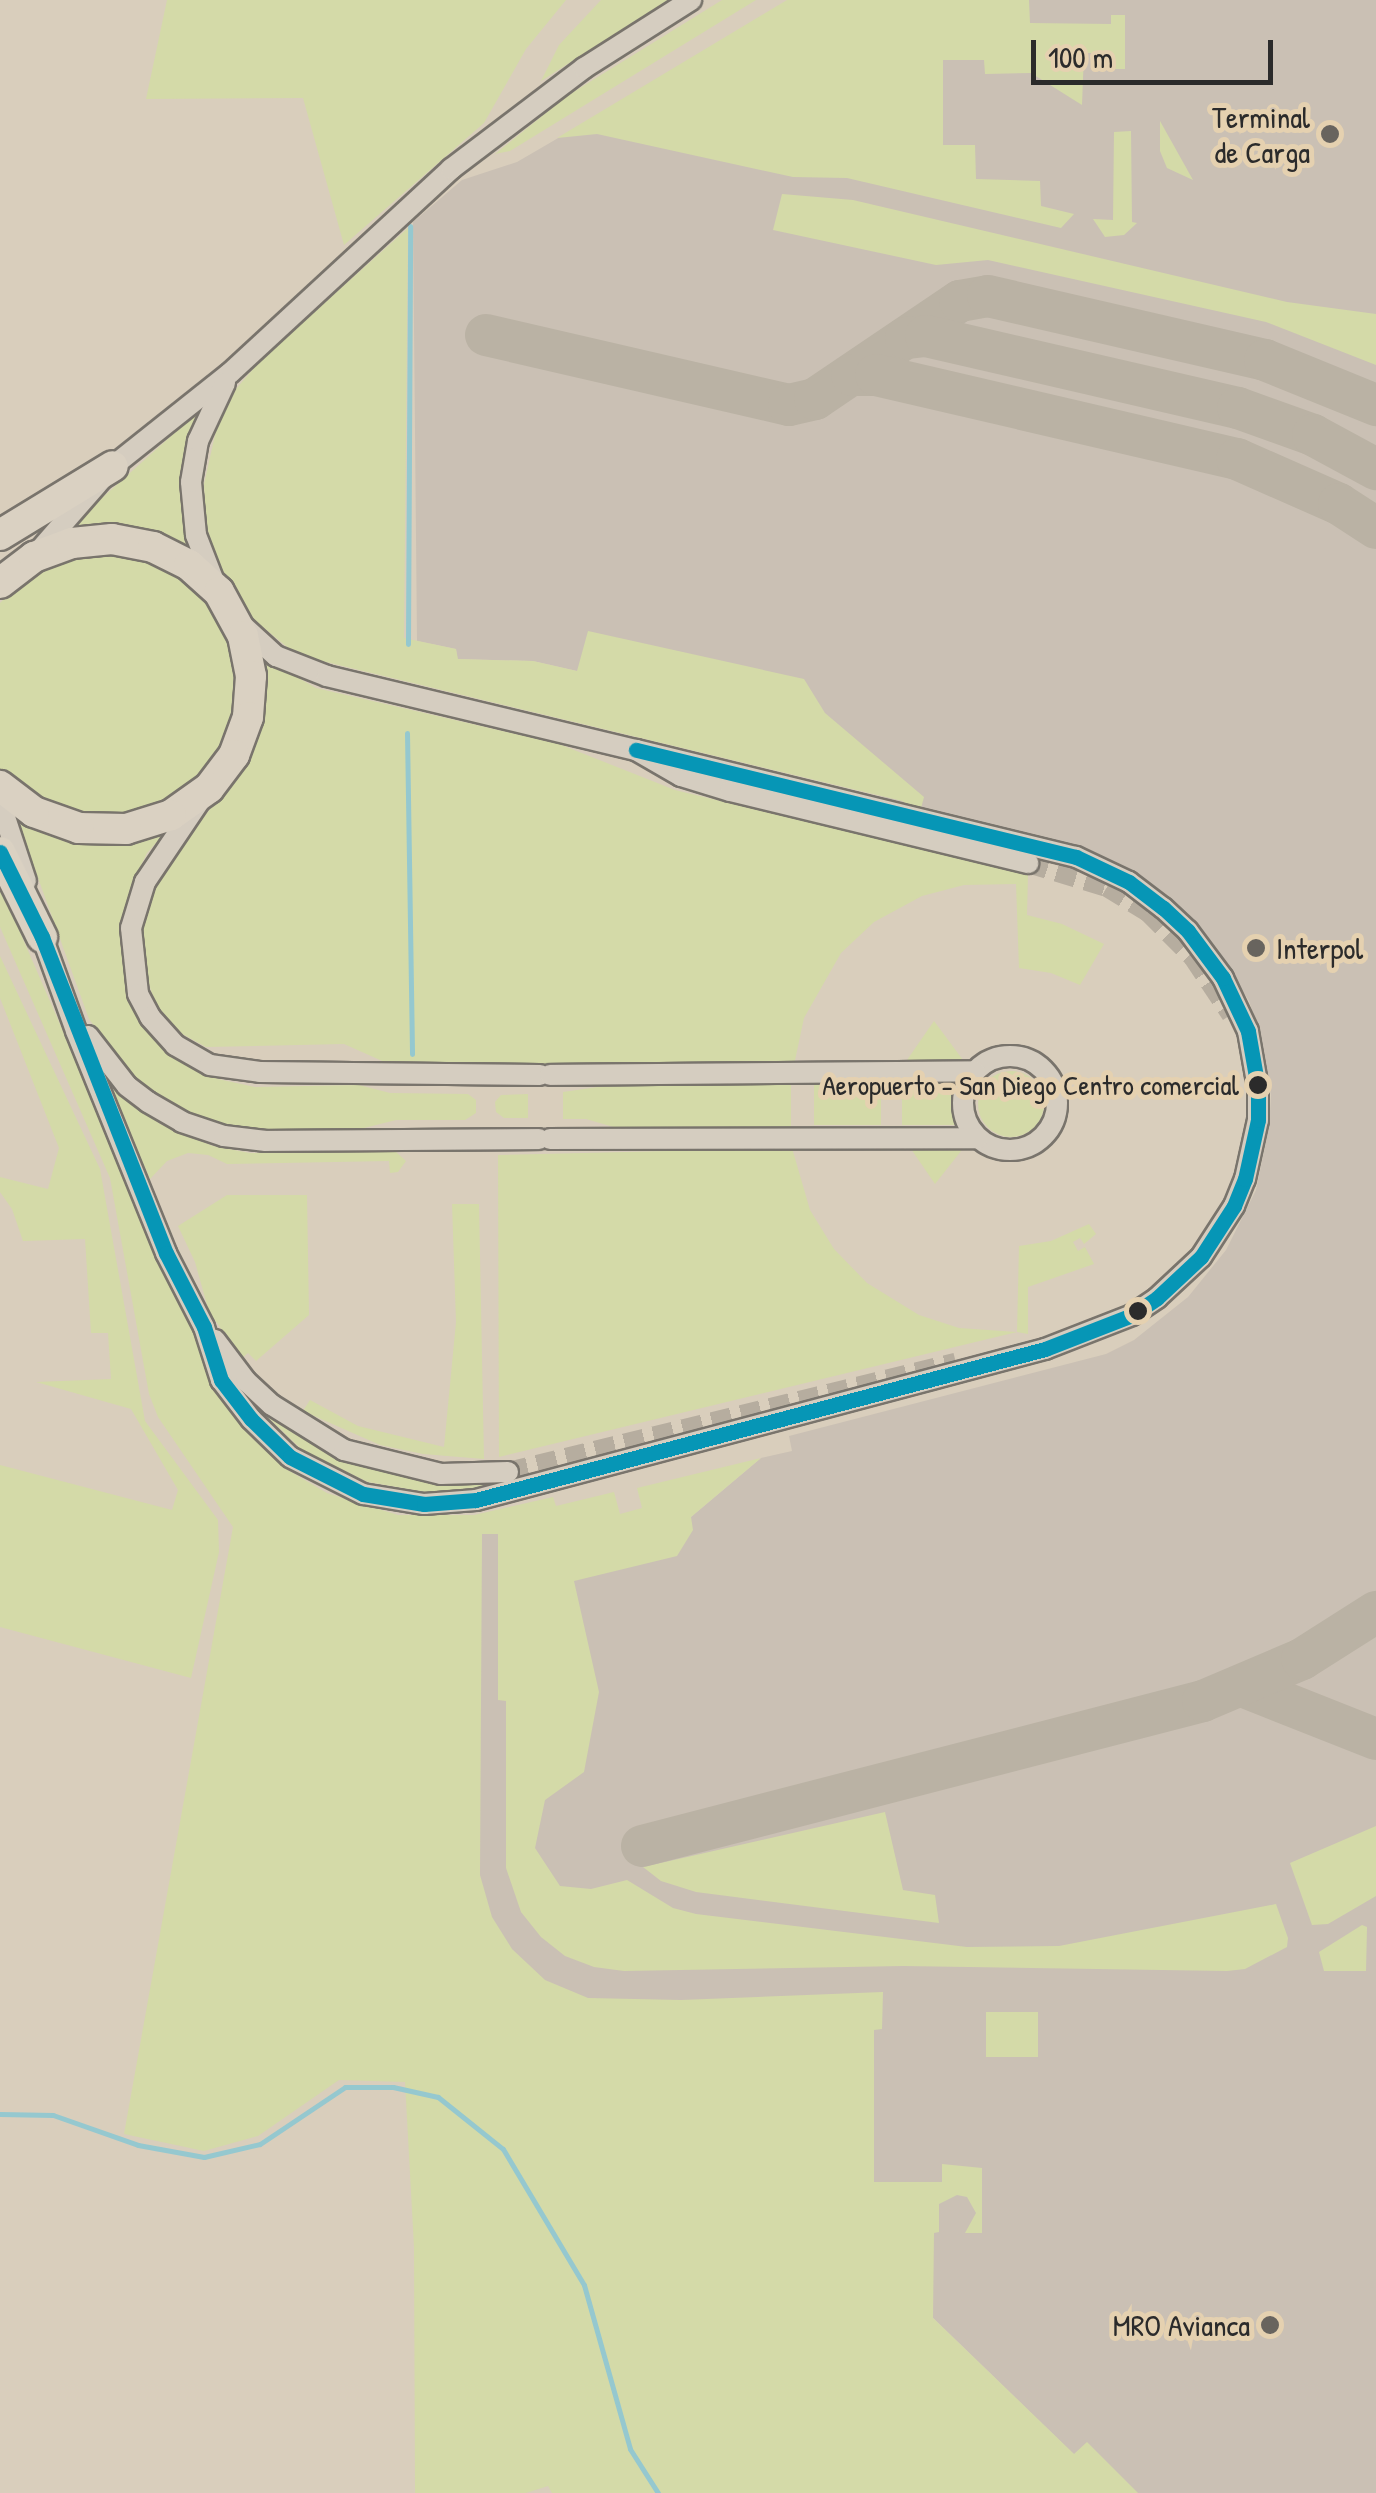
<!DOCTYPE html>
<style>
body{margin:0}
#map{position:relative;width:1376px;height:2493px;overflow:hidden;background:#d9cebc;font-family:"Patrick Hand",sans-serif}
div>[style]{position:absolute}
.built>*{inset:0;background:#cac0b4}
.green>*{inset:0;background:#d4daa8;transform-origin:0 0}
.round{border-radius:50%}
.stream>*{height:5px;margin:-2.5px;padding:0 2.5px;transform-origin:2.5px;border-radius:2.5px;background:#95c8cf}
.taxiway>*{height:42px;margin:-21px;padding:0 21px;transform-origin:21px;border-radius:21px;background:#bab2a4}
.minor-tunnel>*{height:20px;margin-top:-10px;transform-origin:0;background:repeating-linear-gradient(90deg,#b6ad9f 0 20px,transparent 0 30px)}
.roads{filter:drop-shadow(2px 0 #79746c) drop-shadow(-2px 0 #79746c) drop-shadow(0 2px #79746c) drop-shadow(0 -2px #79746c)}
.minor>*{height:20px;margin:-10px;padding:0 10px;transform-origin:10px;border-radius:10px;background:#d5cdc0}
.minor>.ring{margin:-10px;padding:0;box-sizing:content-box;background:none;border:20px solid #d5cdc0;border-radius:50%}
.primary>*{height:30px;margin:-15px;padding:0 15px;transform-origin:15px;border-radius:15px;background:#dad1c2}
.bus-1>*{height:15px;margin:-7.5px;padding:0 7.5px;transform-origin:7.5px;border-radius:7.5px;background:#0696b6}
.dots>*{width:28px;height:28px;translate:-50% -50%;box-sizing:border-box;border:5px solid #e5d1b0;border-radius:50%}
span{translate:-50% -50%;white-space:nowrap;text-align:center;line-height:1.15;-webkit-text-stroke:10px #e5d1b0;paint-order:stroke}
.bus-label{font-size:28px;color:#2b2b2b}
.right{translate:-100% -50%;text-align:right}
.poi-label{font-size:30px;color:#2b2b2b}
.left{translate:0 -50%;text-align:left}
.scale{position:absolute;left:1031px;top:40px;width:242px;height:45px;box-sizing:border-box;border:5px solid #2b2b2b;border-top:0;padding-left:12px;font-size:30px;line-height:35px;white-space:nowrap;color:#2b2b2b;-webkit-text-stroke:8px #e5d1b0;paint-order:stroke}
</style>
<div id="map">
<div class="built">
<div style="clip-path:polygon(1029px 0,1376px 0,1376px 2493px,1114px 2493px,928px 2313px,473px 1923px,482px 1533px,691px 1517px,761px 1458px,792px 1451px,789px 1436px,1106px 1354px,1134px 1340px,1188px 1297px,1226px 1250px,1256px 1190px,1269px 1127px,1271px 1095px,1258px 1028px,1249px 1001px,1216px 947px,1196px 923px,1149px 885px,920px 812px,577px 671px,533px 661px,457px 659px,456px 649px,417px 641px,413px 222px,462px 180px,517px 162px,615px 105px,931px 22px,1029px 22px)"></div>
</div>
<div class="green">
<div style="clip-path:polygon(167px 0,566px 0,526px 49px,484px 123px,344px 245px,303px 98px,146px 99px)"></div>
<div style="clip-path:polygon(601px 0,668px 0,541px 81px,559px 45px)"></div>
<div style="clip-path:polygon(722px 0,756px 0,510px 151px,495px 154px,567px 96px)"></div>
<div style="clip-path:polygon(787px 0,1029px 0,1030px 23px,1111px 24px,1111px 15px,1125px 15px,1125px 69px,1103px 69px,1103px 53px,1084px 53px,1082px 105px,1031px 73px,985px 74px,984px 60px,943px 60px,943px 145px,975px 145px,976px 179px,1040px 181px,1041px 206px,1074px 214px,1061px 228px,847px 178px,793px 177px,597px 134px,557px 138px)"></div>
<div style="clip-path:polygon(1160px 121px,1193px 180px,1167px 168px,1160px 151px)"></div>
<div style="clip-path:polygon(1131px 131px,1132px 222px,1137px 223px,1124px 235px,1105px 237px,1093px 219px,1113px 220px,1114px 132px)"></div>
<div style="clip-path:polygon(782px 194px,853px 200px,1287px 302px,1376px 314px,1376px 365px,1266px 322px,988px 260px,936px 265px,773px 230px)"></div>
<div style="clip-path:polygon(408px 228px,404px 638px,456px 649px,458px 659px,533px 661px,577px 671px,588px 631px,804px 679px,825px 713px,924px 797px,920px 812px,902px 801px,297px 655px,249px 616px,217px 563px,206px 524px,204px 484px,217px 426px,235px 390px,261px 360px)"></div>
<div style="clip-path:polygon(199px 411px,181px 478px,182px 515px,190px 551px,63px 533px)"></div>
<div style="clip-path:polygon(128px 553px,177px 572px,216px 608px,237px 655px,239px 708px,220px 757px,184px 795px,110px 820px,58px 811px,13px 783px,0 769px,0 603px,27px 576px,75px 555px)"></div>
<div style="clip-path:polygon(257px 654px,316px 688px,559px 744px,675px 790px,1028px 875px,1027px 915px,1062px 924px,1104px 944px,1080px 985px,1051px 973px,1019px 968px,1016px 884px,964px 885px,922px 896px,874px 922px,841px 953px,804px 1018px,794px 1065px,389px 1064px,344px 1044px,206px 1047px,175px 1030px,154px 1001px,140px 953px,141px 920px,151px 892px,170px 862px,226px 788px)"></div>
<div style="clip-path:polygon(16px 817px,171px 826px,147px 853px,131px 886px,122px 921px,122px 958px,130px 993px,171px 1051px,185px 1062px,218px 1079px,255px 1087px,359px 1085px,390px 1093px,468px 1094px,476px 1100px,476px 1113px,465px 1120px,396px 1120px,352px 1131px,255px 1133px,193px 1119px,139px 1086px,89px 1019px)"></div>
<div style="clip-path:polygon(0 886px,223px 1400px,251px 1437px,286px 1469px,327px 1493px,398px 1515px,474px 1515px,553px 1497px,556px 1506px,614px 1492px,620px 1514px,642px 1508px,637px 1488px,761px 1458px,691px 1517px,693px 1530px,677px 1556px,574px 1581px,599px 1692px,584px 1772px,545px 1800px,535px 1848px,560px 1886px,591px 1889px,627px 1880px,673px 1908px,696px 1914px,967px 1947px,1059px 1946px,1276px 1904px,1288px 1938px,1287px 1947px,1245px 1969px,1227px 1971px,903px 1966px,624px 1971px,594px 1967px,565px 1956px,541px 1937px,521px 1912px,506px 1868px,506px 1701px,498px 1700px,498px 1534px,482px 1534px,480px 1875px,492px 1917px,512px 1949px,545px 1980px,588px 1998px,681px 2000px,883px 1992px,882px 2029px,874px 2030px,874px 2182px,942px 2182px,942px 2164px,982px 2168px,982px 2233px,965px 2233px,976px 2213px,967px 2197px,957px 2195px,939px 2204px,939px 2232px,934px 2233px,933px 2318px,1074px 2454px,1087px 2442px,1138px 2493px,552px 2493px,548px 2486px,526px 2493px,415px 2493px,414px 2247px,405px 2082px,339px 2080px,258px 2136px,204px 2151px,124px 2134px,233px 1527px,158px 1417px,149px 1394px,110px 1178px,0 927px)"></div>
<div style="clip-path:polygon(0 956px,100px 1169px,145px 1421px,218px 1520px,219px 1552px,191px 1678px,0 1627px,0 1465px,172px 1510px,178px 1490px,131px 1409px,36px 1382px,111px 1379px,108px 1333px,91px 1333px,85px 1239px,23px 1241px,12px 1209px,0 1192px,0 1177px,48px 1189px,59px 1148px,0 998px)"></div>
<div style="clip-path:polygon(934px 1021px,963px 1060px,907px 1060px)"></div>
<div class="round" style="left:978px;top:1071px;width:66px;height:66px"></div>
<div style="clip-path:polygon(791px 1082px,791px 1127px,617px 1128px,586px 1119px,563px 1119px,563px 1092px,618px 1084px)"></div>
<div style="left:814px;top:1082px;width:67px;height:43px"></div>
<div style="left:902px;top:1082px;width:56px;height:43px"></div>
<div style="clip-path:polygon(108px 1085px,160px 1124px,213px 1146px,250px 1153px,395px 1151px,406px 1161px,398px 1172px,390px 1173px,389px 1161px,227px 1164px,208px 1155px,188px 1153px,167px 1161px,150px 1179px)"></div>
<div style="clip-path:polygon(528px 1094px,528px 1118px,504px 1118px,496px 1112px,495px 1102px,501px 1095px)"></div>
<div style="clip-path:polygon(909px 1146px,965px 1146px,935px 1184px)"></div>
<div style="clip-path:polygon(792px 1148px,810px 1210px,834px 1249px,867px 1283px,919px 1315px,959px 1328px,1017px 1332px,1019px 1246px,1051px 1241px,1089px 1224px,1096px 1234px,1084px 1244px,1080px 1238px,1073px 1242px,1078px 1251px,1085px 1247px,1094px 1264px,1028px 1287px,1028px 1334px,1017px 1332px,499px 1457px,498px 1155px)"></div>
<div style="clip-path:polygon(227px 1195px,307px 1195px,309px 1315px,256px 1361px,248px 1353px,242px 1358px,209px 1312px,195px 1262px,178px 1226px)"></div>
<div style="clip-path:polygon(452px 1204px,479px 1204px,484px 1459px,423px 1454px,380px 1445px,303px 1411px,310px 1400px,358px 1426px,444px 1447px,456px 1322px)"></div>
<div style="clip-path:polygon(249px 1399px,290px 1431px,327px 1452px,372px 1469px,416px 1477px,516px 1473px,516px 1479px,480px 1490px,437px 1494px,368px 1482px,302px 1450px)"></div>
<div style="clip-path:polygon(885px 1812px,903px 1890px,935px 1895px,939px 1923px,696px 1892px,661px 1881px,643px 1867px)"></div>
<div style="clip-path:polygon(1376px 1826px,1376px 1896px,1328px 1924px,1312px 1925px,1290px 1863px)"></div>
<div style="clip-path:polygon(1362px 1925px,1367px 1927px,1366px 1971px,1324px 1971px,1319px 1952px)"></div>
<div style="left:986px;top:2012px;width:52px;height:45px"></div>
</div>
<div class="stream">
<div style="left:408px;top:644px;width:418px;rotate:-89.7deg"></div>
<div style="left:407px;top:733px;width:321px;rotate:89.1deg"></div>
<div style="left:0;top:2114px;width:53px;rotate:1.1deg"></div>
<div style="left:53px;top:2115px;width:90px;rotate:19.4deg"></div>
<div style="left:138px;top:2145px;width:67px;rotate:10.3deg"></div>
<div style="left:204px;top:2157px;width:57px;rotate:-13.1deg"></div>
<div style="left:260px;top:2144px;width:102px;rotate:-33.8deg"></div>
<div style="left:345px;top:2087px;width:48px"></div>
<div style="left:393px;top:2087px;width:46px;rotate:12.5deg"></div>
<div style="left:438px;top:2097px;width:83px;rotate:38.7deg"></div>
<div style="left:503px;top:2149px;width:158px;rotate:59.2deg"></div>
<div style="left:584px;top:2285px;width:170px;rotate:74.3deg"></div>
<div style="left:630px;top:2449px;width:52px;rotate:57.5deg"></div>
</div>
<div class="taxiway">
<div style="left:486px;top:335px;width:311px;rotate:13deg"></div>
<div style="left:789px;top:405px;width:27px;rotate:-13deg"></div>
<div style="left:815px;top:399px;width:175px;rotate:-34.1deg"></div>
<div style="left:960px;top:301px;width:28px;rotate:-10deg"></div>
<div style="left:988px;top:296px;width:284px;rotate:13deg"></div>
<div style="left:1265px;top:360px;width:120px;rotate:22.1deg"></div>
<div style="left:906px;top:338px;width:20px;rotate:-6deg"></div>
<div style="left:926px;top:336px;width:320px;rotate:13deg"></div>
<div style="left:1238px;top:408px;width:80px;rotate:19.8deg"></div>
<div style="left:1313px;top:435px;width:72px;rotate:28.4deg"></div>
<div style="left:852px;top:375px;width:24px"></div>
<div style="left:876px;top:375px;width:371px;rotate:13.1deg"></div>
<div style="left:1237px;top:459px;width:111px;rotate:23.8deg"></div>
<div style="left:1339px;top:504px;width:44px;rotate:33deg"></div>
<div style="left:1242px;top:1686px;width:144px;rotate:21.6deg"></div>
<div style="left:642px;top:1846px;width:579px;rotate:-14.49deg"></div>
<div style="left:1203px;top:1701px;width:108px;rotate:-23deg"></div>
<div style="left:1302px;top:1659px;width:88px;rotate:-32.4deg"></div>
</div>
<div class="minor-tunnel">
<div style="left:1028px;top:863px;width:83px;rotate:16.9deg"></div>
<div style="left:1107px;top:887px;width:48px;rotate:31.4deg"></div>
<div style="left:1148px;top:912px;width:64px;rotate:45deg"></div>
<div style="left:1193px;top:957px;width:69px;rotate:56.3deg"></div>
<div style="left:508px;top:1472px;width:461px;rotate:-13.7deg"></div>
</div>
<div class="roads">
<div class="minor">
<div style="left:38px;top:552px;width:114px;rotate:-48.9deg"></div>
<div style="left:113px;top:466px;width:149px;rotate:-38.5deg"></div>
<div style="left:230px;top:373px;width:301px;rotate:-42.7deg"></div>
<div style="left:451px;top:169px;width:167px;rotate:-37.2deg"></div>
<div style="left:584px;top:68px;width:127px;rotate:-32.4deg"></div>
<div style="left:215px;top:584px;width:53px;rotate:-111.2deg"></div>
<div style="left:196px;top:535px;width:53px;rotate:-95.4deg"></div>
<div style="left:191px;top:482px;width:42px;rotate:-80.3deg"></div>
<div style="left:198px;top:441px;width:64px;rotate:-65deg"></div>
<div style="left:243px;top:626px;width:45px;rotate:42.3deg"></div>
<div style="left:276px;top:656px;width:55px;rotate:21.4deg"></div>
<div style="left:327px;top:676px;width:318px;rotate:13.5deg"></div>
<div style="left:636px;top:750px;width:52px;rotate:30deg"></div>
<div style="left:681px;top:776px;width:51px;rotate:17deg"></div>
<div style="left:730px;top:791px;width:307px;rotate:13.6deg"></div>
<div style="left:0;top:802px;width:83px;rotate:71.8deg"></div>
<div style="left:199px;top:802px;width:97px;rotate:124deg"></div>
<div style="left:145px;top:882px;width:48px;rotate:106.9deg"></div>
<div style="left:131px;top:928px;width:66px;rotate:83.9deg"></div>
<div style="left:138px;top:994px;width:26px;rotate:62deg"></div>
<div style="left:150px;top:1017px;width:38px;rotate:48deg"></div>
<div style="left:175px;top:1045px;width:40px;rotate:29.7deg"></div>
<div style="left:210px;top:1065px;width:50px;rotate:8deg"></div>
<div style="left:260px;top:1072px;width:280px;rotate:0.6deg"></div>
<div style="left:39px;top:928px;width:109px;rotate:70.2deg"></div>
<div style="left:76px;top:1031px;width:240px;rotate:67.9deg"></div>
<div style="left:166px;top:1253px;width:83px;rotate:62.8deg"></div>
<div style="left:204px;top:1327px;width:56px;rotate:72.2deg"></div>
<div style="left:221px;top:1380px;width:49px;rotate:52.4deg"></div>
<div style="left:251px;top:1419px;width:54px;rotate:44.3deg"></div>
<div style="left:290px;top:1457px;width:82px;rotate:26.9deg"></div>
<div style="left:363px;top:1494px;width:62px;rotate:9.3deg"></div>
<div style="left:424px;top:1504px;width:52px;rotate:-4.4deg"></div>
<div style="left:476px;top:1500px;width:589px;rotate:-14.86deg"></div>
<div style="left:1045px;top:1349px;width:93px;rotate:-21.3deg"></div>
<div style="left:1132px;top:1315px;width:30px;rotate:-34deg"></div>
<div style="left:1157px;top:1298px;width:60px;rotate:-43deg"></div>
<div style="left:1201px;top:1257px;width:61px;rotate:-57.1deg"></div>
<div style="left:1234px;top:1206px;width:29px;rotate:-68deg"></div>
<div style="left:1245px;top:1179px;width:60px;rotate:-77.6deg"></div>
<div style="left:1258px;top:1120px;width:32px;rotate:-90deg"></div>
<div style="left:1258px;top:1088px;width:58px;rotate:-100deg"></div>
<div style="left:1248px;top:1031px;width:59px;rotate:-115.3deg"></div>
<div style="left:1223px;top:978px;width:59px;rotate:-126.7deg"></div>
<div style="left:1188px;top:931px;width:34px;rotate:-137deg"></div>
<div style="left:1163px;top:908px;width:43px;rotate:-142.6deg"></div>
<div style="left:1129px;top:882px;width:59px;rotate:-154.7deg"></div>
<div style="left:1076px;top:857px;width:453px;rotate:-166.3deg"></div>
<div style="left:88px;top:1036px;width:63px;rotate:52deg"></div>
<div style="left:127px;top:1086px;width:26px;rotate:37deg"></div>
<div style="left:148px;top:1102px;width:39px;rotate:30deg"></div>
<div style="left:182px;top:1122px;width:44px;rotate:18.4deg"></div>
<div style="left:224px;top:1136px;width:42px;rotate:6.8deg"></div>
<div style="left:266px;top:1141px;width:273px;rotate:-0.4deg"></div>
<div class="ring" style="left:963px;top:1056px;width:74px;height:74px"></div>
<div style="left:550px;top:1075px;width:425px;rotate:-0.5deg"></div>
<div style="left:550px;top:1139px;width:427px;rotate:-0.1deg"></div>
<div style="left:215px;top:1340px;width:51px;rotate:52.9deg"></div>
<div style="left:246px;top:1381px;width:35px;rotate:43deg"></div>
<div style="left:272px;top:1405px;width:85px;rotate:32deg"></div>
<div style="left:344px;top:1450px;width:100px;rotate:13.9deg"></div>
<div style="left:441px;top:1474px;width:67px;rotate:-1.7deg"></div>
</div>
<div class="primary">
<div style="left:0;top:535px;width:132px;rotate:-31.4deg"></div>
<div style="left:0;top:583px;width:43px;rotate:-37.4deg"></div>
<div style="left:34px;top:557px;width:40px;rotate:-20.2deg"></div>
<div style="left:72px;top:543px;width:40px;rotate:-5.7deg"></div>
<div style="left:112px;top:539px;width:42px;rotate:11deg"></div>
<div style="left:153px;top:547px;width:40px;rotate:26.6deg"></div>
<div style="left:189px;top:565px;width:40px;rotate:42deg"></div>
<div style="left:219px;top:592px;width:50px;rotate:61.4deg"></div>
<div style="left:243px;top:636px;width:41px;rotate:78.7deg"></div>
<div style="left:251px;top:676px;width:41px;rotate:94.2deg"></div>
<div style="left:248px;top:717px;width:40px;rotate:110.2deg"></div>
<div style="left:234px;top:755px;width:41px;rotate:127.1deg"></div>
<div style="left:209px;top:788px;width:47px;rotate:144.6deg"></div>
<div style="left:171px;top:815px;width:47px;rotate:162.7deg"></div>
<div style="left:126px;top:829px;width:47px;rotate:-178.8deg"></div>
<div style="left:79px;top:828px;width:48px;rotate:-160.4deg"></div>
<div style="left:34px;top:812px;width:43px;rotate:-142.6deg"></div>
<div style="left:0;top:852px;width:95px;rotate:63.7deg"></div>
</div>
</div>
<div class="bus-1">
<div style="left:0;top:852px;width:95px;rotate:63.7deg"></div>
<div style="left:42px;top:937px;width:339px;rotate:68.6deg"></div>
<div style="left:166px;top:1253px;width:83px;rotate:62.8deg"></div>
<div style="left:204px;top:1327px;width:56px;rotate:72.2deg"></div>
<div style="left:221px;top:1380px;width:49px;rotate:52.4deg"></div>
<div style="left:251px;top:1419px;width:54px;rotate:44.3deg"></div>
<div style="left:290px;top:1457px;width:82px;rotate:26.9deg"></div>
<div style="left:363px;top:1494px;width:62px;rotate:9.3deg"></div>
<div style="left:424px;top:1504px;width:52px;rotate:-4.4deg"></div>
<div style="left:476px;top:1500px;width:589px;rotate:-14.86deg"></div>
<div style="left:1045px;top:1349px;width:93px;rotate:-21.3deg"></div>
<div style="left:1132px;top:1315px;width:30px;rotate:-34deg"></div>
<div style="left:1157px;top:1298px;width:60px;rotate:-43deg"></div>
<div style="left:1201px;top:1257px;width:61px;rotate:-57.1deg"></div>
<div style="left:1234px;top:1206px;width:29px;rotate:-68deg"></div>
<div style="left:1245px;top:1179px;width:60px;rotate:-77.6deg"></div>
<div style="left:1258px;top:1120px;width:32px;rotate:-90deg"></div>
<div style="left:1258px;top:1088px;width:58px;rotate:-100deg"></div>
<div style="left:1248px;top:1031px;width:59px;rotate:-115.3deg"></div>
<div style="left:1223px;top:978px;width:59px;rotate:-126.7deg"></div>
<div style="left:1188px;top:931px;width:34px;rotate:-137deg"></div>
<div style="left:1163px;top:908px;width:43px;rotate:-142.6deg"></div>
<div style="left:1129px;top:882px;width:59px;rotate:-154.7deg"></div>
<div style="left:1076px;top:857px;width:453px;rotate:-166.3deg"></div>
</div>
<div class="dots">
<div style="left:1330px;top:134px;background:#68645e"></div>
<div style="left:1256px;top:948px;background:#68645e"></div>
<div style="left:1258px;top:1085px;background:#2b2b2b"></div>
<div style="left:1138px;top:1311px;background:#2b2b2b"></div>
<div style="left:1270px;top:2325px;background:#68645e"></div>
</div>
<div class="bus-label">
<span class="right" style="left:1239px;top:1085px">Aeropuerto - San Diego Centro comercial</span>
</div>
<div class="poi-label">
<span class="right" style="left:1310px;top:134px">Terminal<br>de Carga</span>
<span class="left" style="left:1276px;top:948px">Interpol</span>
<span class="right" style="left:1250px;top:2325px">MRO Avianca</span>
</div>
<div class="scale">100 m</div>
</div>
